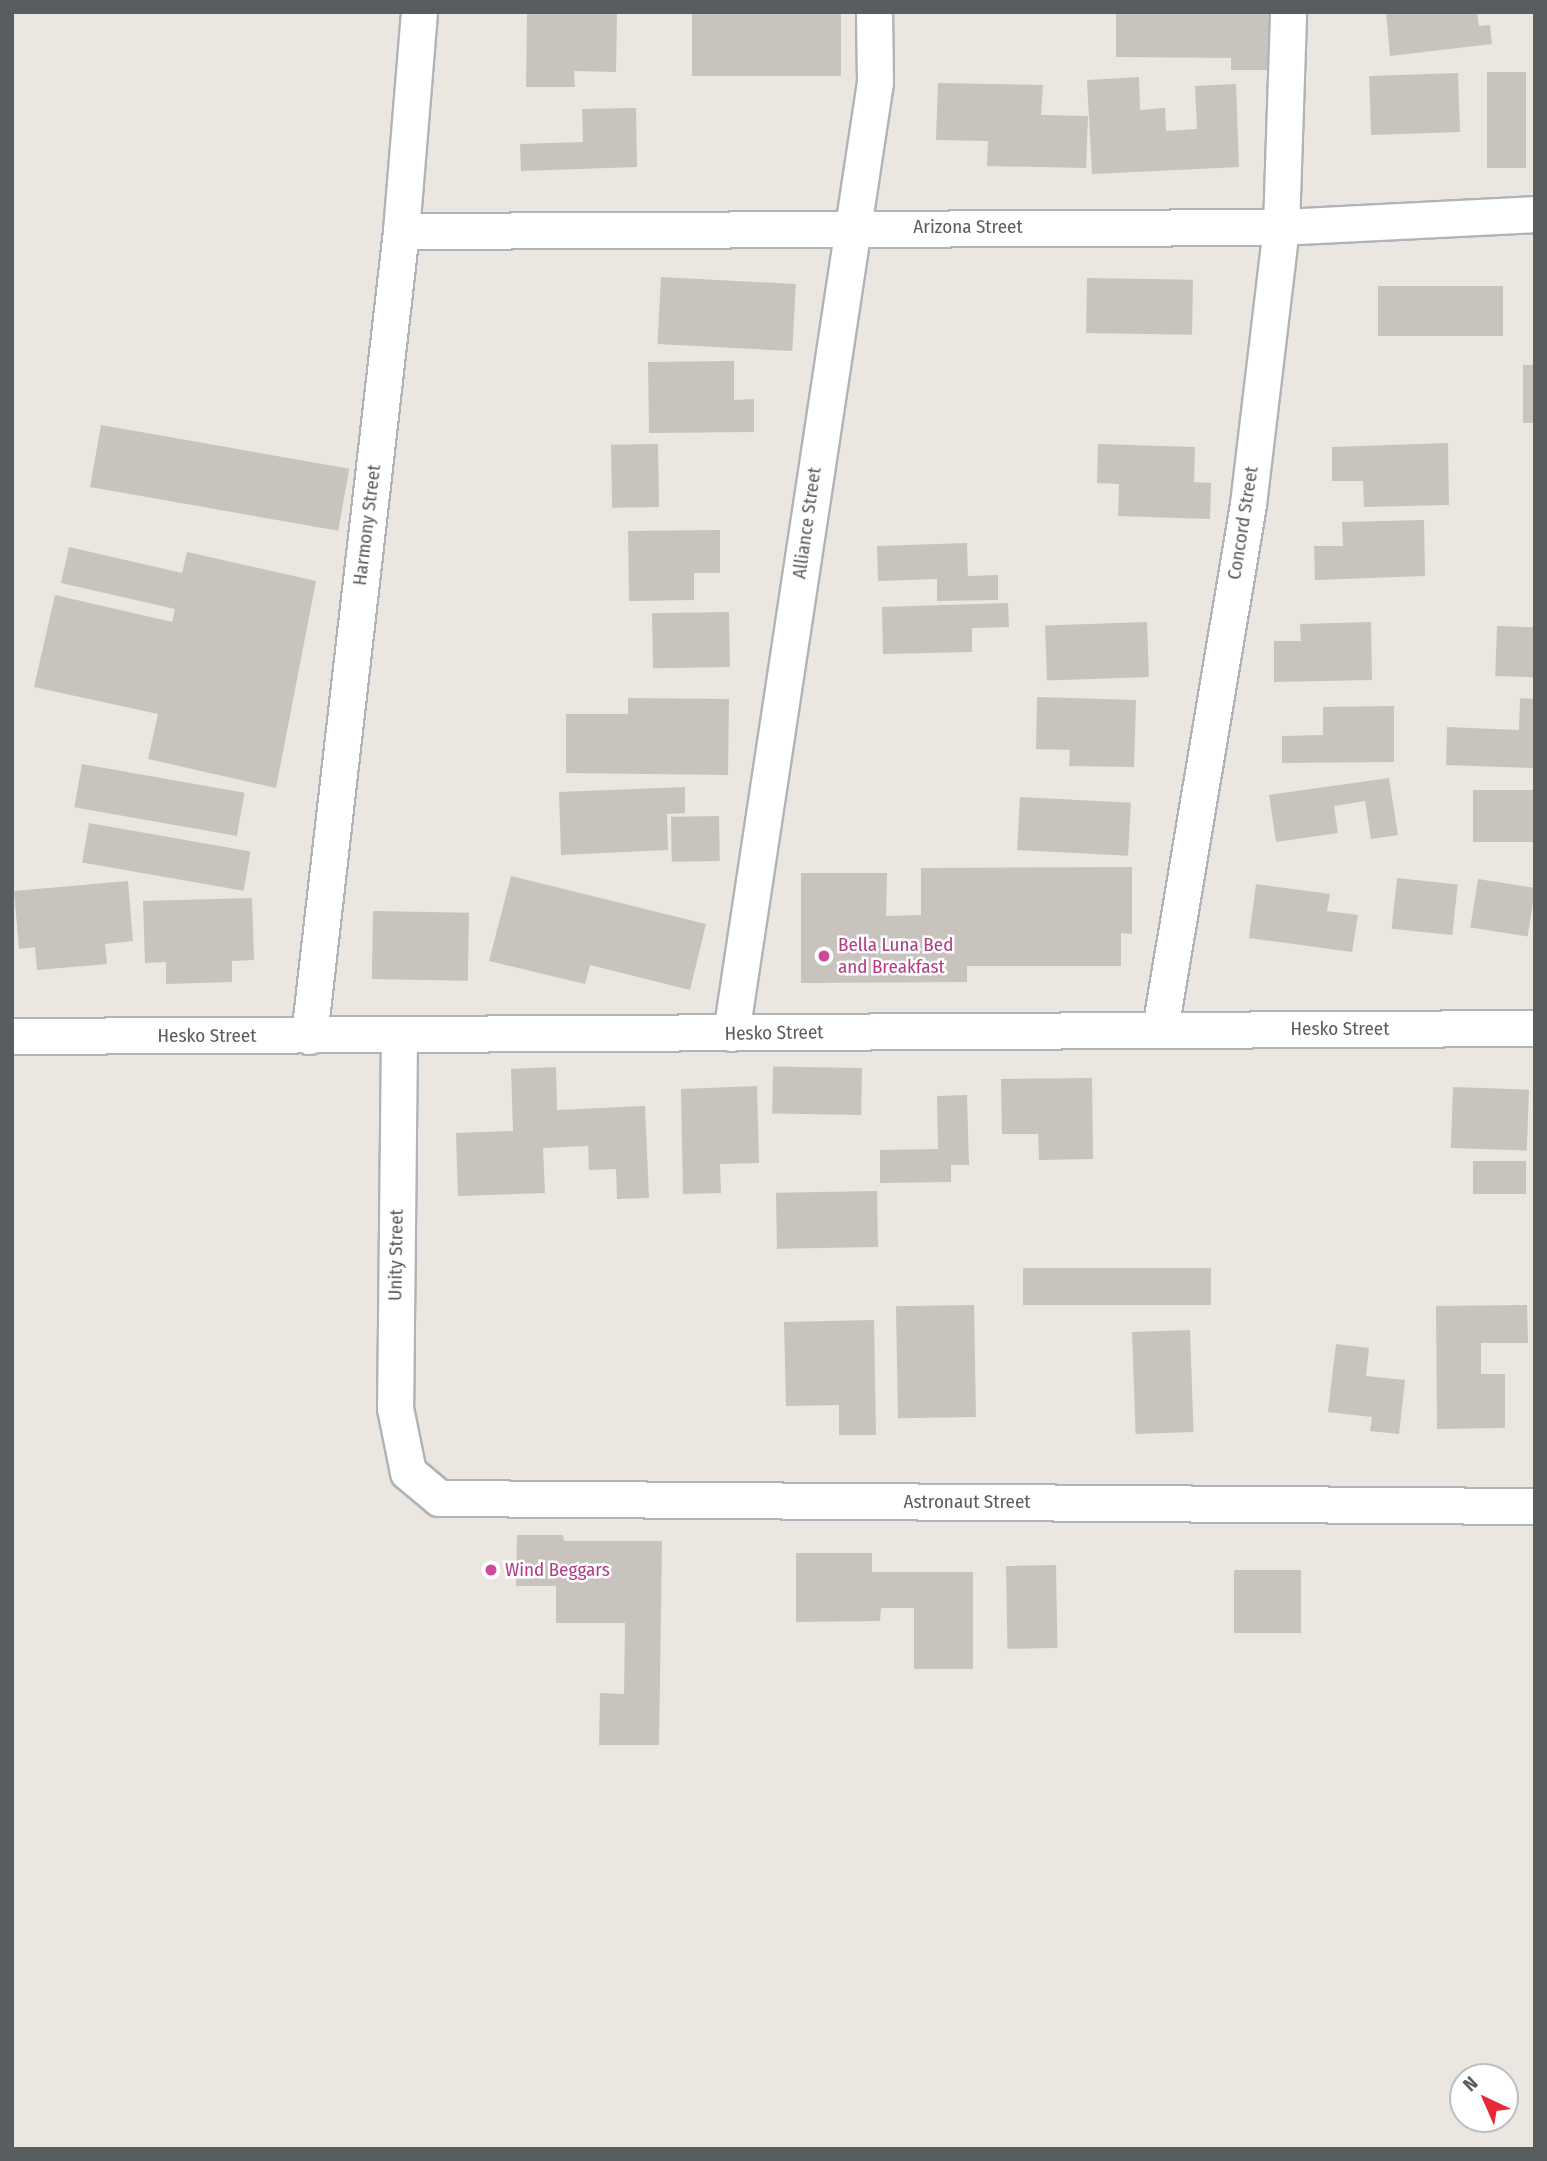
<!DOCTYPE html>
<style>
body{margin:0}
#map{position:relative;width:1547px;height:2161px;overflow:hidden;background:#ebe6df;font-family:"Fira Sans Condensed",sans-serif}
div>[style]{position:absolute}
.building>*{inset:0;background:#c9c3bd;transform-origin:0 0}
.roads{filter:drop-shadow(2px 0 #b0b3b7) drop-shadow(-2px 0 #b0b3b7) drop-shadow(0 2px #b0b3b7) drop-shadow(0 -2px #b0b3b7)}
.minor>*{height:35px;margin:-17.5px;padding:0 17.5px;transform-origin:17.5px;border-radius:17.5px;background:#fff}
.dots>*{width:19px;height:19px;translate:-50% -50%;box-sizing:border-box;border:4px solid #fff;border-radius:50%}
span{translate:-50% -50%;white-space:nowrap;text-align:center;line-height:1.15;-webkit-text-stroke:5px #fff;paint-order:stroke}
.street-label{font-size:19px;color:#585d60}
.hotel-label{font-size:19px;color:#b23c85}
.left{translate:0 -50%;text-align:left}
.frame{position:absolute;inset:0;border:14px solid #585d60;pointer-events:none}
.north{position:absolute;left:1449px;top:2063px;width:70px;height:70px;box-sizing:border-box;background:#fff;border:2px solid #bcbebf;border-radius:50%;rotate:316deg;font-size:19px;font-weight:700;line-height:28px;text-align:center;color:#585d60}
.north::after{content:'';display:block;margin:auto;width:24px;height:32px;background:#e72939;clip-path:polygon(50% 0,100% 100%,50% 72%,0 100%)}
</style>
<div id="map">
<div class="building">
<div style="left:692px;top:12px;width:149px;height:64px"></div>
<div style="clip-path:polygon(1116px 12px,1284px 12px,1284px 70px,1231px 70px,1231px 58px,1116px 57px)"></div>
<div style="clip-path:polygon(1386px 12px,1477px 12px,1479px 26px,1490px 25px,1492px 44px,1390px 56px)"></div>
<div style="clip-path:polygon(527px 13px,617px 13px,616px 72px,574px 71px,575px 87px,526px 87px)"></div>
<div style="left:1487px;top:72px;width:39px;height:96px"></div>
<div style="left:1458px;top:73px;width:59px;height:89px;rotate:88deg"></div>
<div style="clip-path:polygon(1139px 77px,1140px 110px,1165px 108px,1166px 131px,1197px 129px,1195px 86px,1236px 84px,1239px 167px,1092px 174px,1087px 80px)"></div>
<div style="clip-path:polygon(938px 83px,1043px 85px,1041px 115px,1088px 116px,1086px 168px,987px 166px,988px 141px,936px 140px)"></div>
<div style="clip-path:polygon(636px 108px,637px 167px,521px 171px,520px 144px,583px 142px,582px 109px)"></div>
<div style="left:661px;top:277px;width:135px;height:67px;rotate:3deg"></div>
<div style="left:1087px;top:278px;width:106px;height:55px;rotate:1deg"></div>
<div style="left:1378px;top:286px;width:125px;height:50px"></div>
<div style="clip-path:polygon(734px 361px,734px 400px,754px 399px,754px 432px,649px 433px,648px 362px)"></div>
<div style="left:1523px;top:365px;width:12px;height:58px"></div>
<div style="left:101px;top:425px;width:252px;height:63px;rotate:10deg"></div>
<div style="clip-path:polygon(1448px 443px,1449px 505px,1364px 507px,1363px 481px,1332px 481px,1332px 447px)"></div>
<div style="left:658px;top:444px;width:63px;height:47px;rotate:89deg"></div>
<div style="clip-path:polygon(1098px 444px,1195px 447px,1194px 482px,1211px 483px,1210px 519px,1118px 516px,1119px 484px,1097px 483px)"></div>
<div style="clip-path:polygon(1424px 520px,1425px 576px,1315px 580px,1314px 546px,1343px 546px,1342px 522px)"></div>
<div style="clip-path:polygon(720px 530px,720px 573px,694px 573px,694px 600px,629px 601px,628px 531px)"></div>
<div style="clip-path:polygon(967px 543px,968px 576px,998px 575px,998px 600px,937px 601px,937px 579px,878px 581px,877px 546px)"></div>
<div style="clip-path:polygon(69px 547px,182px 573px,187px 552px,316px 581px,276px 788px,148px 759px,158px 714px,34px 687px,55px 595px,172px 622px,175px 609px,61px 583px)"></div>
<div style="clip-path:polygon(1008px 603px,1009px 627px,972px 628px,972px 652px,883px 654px,882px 607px)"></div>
<div style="left:729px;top:612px;width:55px;height:77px;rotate:89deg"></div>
<div style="left:1147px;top:622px;width:55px;height:102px;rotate:88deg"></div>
<div style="clip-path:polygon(1371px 622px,1372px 680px,1274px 682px,1274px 641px,1301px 641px,1300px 624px)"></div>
<div style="left:1497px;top:626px;width:38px;height:50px;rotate:2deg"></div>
<div style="clip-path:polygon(1037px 697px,1136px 700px,1134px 767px,1069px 766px,1070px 750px,1036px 749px)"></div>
<div style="clip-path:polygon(628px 698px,729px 699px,728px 775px,566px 773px,566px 714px,628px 714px)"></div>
<div style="clip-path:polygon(1520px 698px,1535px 699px,1535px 768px,1446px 765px,1447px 727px,1519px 730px)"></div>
<div style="clip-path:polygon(1394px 706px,1394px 762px,1282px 763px,1282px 736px,1323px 735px,1323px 707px)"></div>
<div style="left:82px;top:764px;width:165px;height:44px;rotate:10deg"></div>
<div style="clip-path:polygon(1389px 778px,1398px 835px,1371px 839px,1365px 801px,1334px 806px,1338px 833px,1276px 842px,1269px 795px)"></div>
<div style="clip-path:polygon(685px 787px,685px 813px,667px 814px,668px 850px,561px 855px,559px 792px)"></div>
<div style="left:1535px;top:790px;width:52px;height:62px;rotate:90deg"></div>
<div style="left:1020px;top:797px;width:111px;height:53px;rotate:3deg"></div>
<div style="left:719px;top:816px;width:45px;height:48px;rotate:89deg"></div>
<div style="left:89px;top:823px;width:164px;height:40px;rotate:10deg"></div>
<div style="clip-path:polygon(1132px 867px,1132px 934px,1121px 933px,1121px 966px,967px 966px,967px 982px,801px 983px,801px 873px,887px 873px,886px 916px,921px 915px,921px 868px)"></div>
<div style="clip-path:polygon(511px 876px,706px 924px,690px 990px,590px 965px,585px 984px,489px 961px)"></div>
<div style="left:1397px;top:878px;width:61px;height:51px;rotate:6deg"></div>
<div style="left:1478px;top:879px;width:58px;height:49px;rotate:9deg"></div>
<div style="clip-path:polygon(128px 881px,133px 941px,105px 944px,107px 964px,37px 970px,35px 947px,19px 949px,14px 891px)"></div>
<div style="clip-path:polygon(1256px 884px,1330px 894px,1327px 911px,1358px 915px,1352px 952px,1249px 938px)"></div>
<div style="clip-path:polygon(252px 898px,254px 960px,232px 961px,232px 982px,166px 984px,166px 962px,145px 963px,143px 901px)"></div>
<div style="left:373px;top:911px;width:96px;height:68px;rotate:1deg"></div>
<div style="clip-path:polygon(556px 1067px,557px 1110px,645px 1106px,649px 1198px,617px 1199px,616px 1169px,589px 1170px,588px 1146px,543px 1148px,545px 1193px,458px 1196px,456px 1133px,513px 1131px,511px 1069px)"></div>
<div style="left:862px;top:1068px;width:47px;height:89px;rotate:91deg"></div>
<div style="clip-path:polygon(1092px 1078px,1093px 1159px,1039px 1160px,1038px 1134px,1002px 1134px,1001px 1079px)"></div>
<div style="clip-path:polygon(757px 1086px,759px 1163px,720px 1164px,721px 1193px,683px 1194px,681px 1089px)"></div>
<div style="left:1453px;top:1087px;width:76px;height:61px;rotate:2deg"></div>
<div style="clip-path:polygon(967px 1095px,969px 1165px,951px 1165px,951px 1182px,880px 1183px,880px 1150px,938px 1149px,937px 1096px)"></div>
<div style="left:1473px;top:1161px;width:53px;height:33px"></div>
<div style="left:877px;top:1191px;width:56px;height:101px;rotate:89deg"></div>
<div style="left:1211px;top:1268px;width:37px;height:188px;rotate:90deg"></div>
<div style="left:974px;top:1305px;width:112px;height:78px;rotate:89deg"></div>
<div style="clip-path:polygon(1527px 1305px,1528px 1343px,1481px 1343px,1481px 1374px,1505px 1374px,1505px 1428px,1437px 1429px,1436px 1306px)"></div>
<div style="clip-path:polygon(874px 1320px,876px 1435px,839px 1435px,839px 1405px,786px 1406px,784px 1322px)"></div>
<div style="left:1190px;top:1330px;width:102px;height:58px;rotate:88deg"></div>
<div style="clip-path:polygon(1336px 1344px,1369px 1348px,1366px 1376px,1405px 1380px,1399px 1434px,1370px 1431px,1372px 1417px,1328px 1412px)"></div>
<div style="clip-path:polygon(517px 1535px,563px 1535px,564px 1541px,662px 1541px,659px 1745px,599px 1745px,600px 1693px,624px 1694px,625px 1623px,556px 1623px,556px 1586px,516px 1586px)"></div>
<div style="clip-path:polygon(796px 1553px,872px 1553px,872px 1572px,973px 1572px,973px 1669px,914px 1669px,914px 1608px,881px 1608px,880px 1621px,796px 1622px)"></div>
<div style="left:1056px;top:1565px;width:83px;height:50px;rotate:89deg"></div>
<div style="left:1234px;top:1570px;width:67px;height:63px"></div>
</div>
<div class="roads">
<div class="minor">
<div style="left:401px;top:231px;width:880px;rotate:-0.26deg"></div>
<div style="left:1281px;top:227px;width:254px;rotate:-2.9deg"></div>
<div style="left:1160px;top:1029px;width:532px;rotate:-80.48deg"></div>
<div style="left:1248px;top:504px;width:279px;rotate:-83.2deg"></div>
<div style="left:1281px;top:227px;width:215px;rotate:-88.1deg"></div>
<div style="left:731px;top:1033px;width:962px;rotate:-81.39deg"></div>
<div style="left:875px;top:82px;width:70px;rotate:-90.8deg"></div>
<div style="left:12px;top:1036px;width:1523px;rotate:-0.3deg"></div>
<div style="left:309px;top:1036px;width:810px;rotate:-83.48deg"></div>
<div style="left:401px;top:231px;width:220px;rotate:-85.3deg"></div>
<div style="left:399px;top:1036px;width:372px;rotate:90.6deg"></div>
<div style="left:395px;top:1408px;width:65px;rotate:78.5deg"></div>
<div style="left:408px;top:1472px;width:40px;rotate:40deg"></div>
<div style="left:439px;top:1498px;width:1096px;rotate:0.42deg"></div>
</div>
</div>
<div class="dots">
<div style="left:824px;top:956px;background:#d1479c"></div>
<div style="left:491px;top:1570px;background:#d1479c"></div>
</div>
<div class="street-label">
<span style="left:968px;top:227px">Arizona Street</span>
<span style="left:807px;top:523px;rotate:-82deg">Alliance Street</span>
<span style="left:1243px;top:523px;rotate:-81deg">Concord Street</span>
<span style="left:367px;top:525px;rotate:-83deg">Harmony Street</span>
<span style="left:1340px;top:1029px">Hesko Street</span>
<span style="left:774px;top:1033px;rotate:-1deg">Hesko Street</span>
<span style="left:207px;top:1036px">Hesko Street</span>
<span style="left:396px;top:1255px;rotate:-89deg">Unity Street</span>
<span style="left:967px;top:1502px">Astronaut Street</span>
</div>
<div class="hotel-label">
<span class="left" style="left:838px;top:956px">Bella Luna Bed<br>and Breakfast</span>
<span class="left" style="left:505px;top:1570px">Wind Beggars</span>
</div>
<div class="frame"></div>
<div class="north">N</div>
</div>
